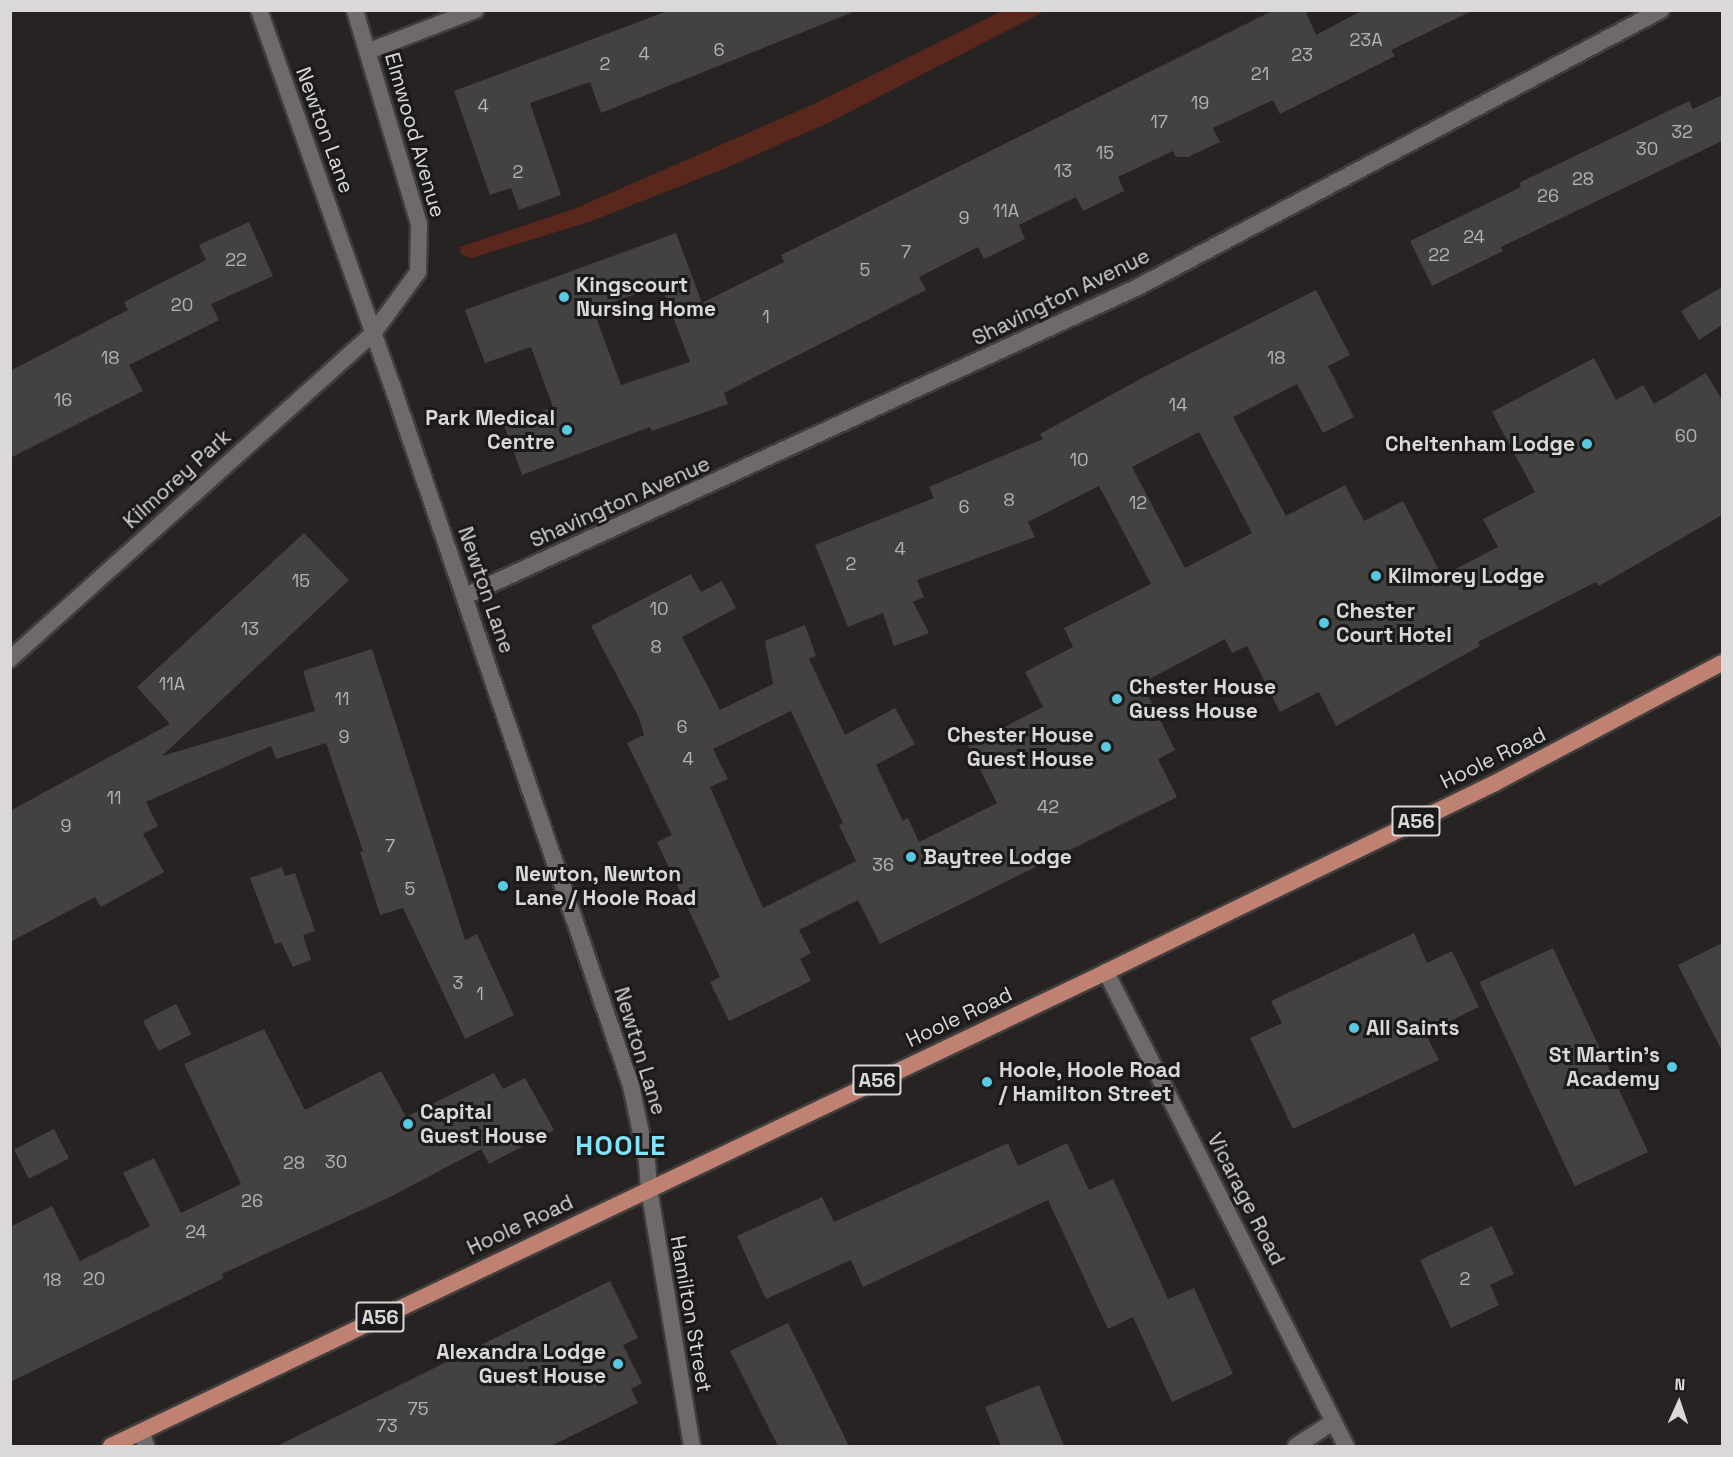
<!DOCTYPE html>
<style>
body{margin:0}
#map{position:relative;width:1733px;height:1457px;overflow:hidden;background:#262322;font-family:"Space Grotesk",sans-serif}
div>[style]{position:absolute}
.green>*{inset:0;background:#59271c}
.building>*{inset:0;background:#444141;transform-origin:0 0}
.roads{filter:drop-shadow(2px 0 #403d3d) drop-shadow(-2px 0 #403d3d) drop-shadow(0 2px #403d3d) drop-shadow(0 -2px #403d3d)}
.minor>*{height:16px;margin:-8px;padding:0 8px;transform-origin:8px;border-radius:8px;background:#6d6a69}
.tertiary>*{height:16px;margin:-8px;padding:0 8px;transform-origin:8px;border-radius:8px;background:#6d6a69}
.trunk>*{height:16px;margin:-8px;padding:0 8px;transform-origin:8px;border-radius:8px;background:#be8172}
.dots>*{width:16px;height:16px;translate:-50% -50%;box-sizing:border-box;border:3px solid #1c1a19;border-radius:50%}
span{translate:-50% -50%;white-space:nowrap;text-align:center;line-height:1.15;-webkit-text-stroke:6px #1c1a19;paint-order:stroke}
.number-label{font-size:18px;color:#b4b2b2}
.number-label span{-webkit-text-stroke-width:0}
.shield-label span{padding:2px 4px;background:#1c1a19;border:2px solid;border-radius:4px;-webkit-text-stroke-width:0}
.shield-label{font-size:20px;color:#dad8d8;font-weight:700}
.street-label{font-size:21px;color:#dad8d8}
.poi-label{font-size:21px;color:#dad8d8;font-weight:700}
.left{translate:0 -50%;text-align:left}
.right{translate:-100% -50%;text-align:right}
.district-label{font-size:27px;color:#80e5fc;font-weight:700;letter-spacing:1.5px}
.frame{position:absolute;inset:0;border:12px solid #dad8d8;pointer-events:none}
.north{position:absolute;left:1649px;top:1373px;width:60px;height:60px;-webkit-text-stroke:4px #1c1a19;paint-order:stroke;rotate:3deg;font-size:16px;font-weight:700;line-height:24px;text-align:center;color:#dad8d8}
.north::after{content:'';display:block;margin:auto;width:21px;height:27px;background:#dad8d8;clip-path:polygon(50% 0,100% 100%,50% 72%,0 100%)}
</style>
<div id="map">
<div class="green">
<div style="clip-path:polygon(1004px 10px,1045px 11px,830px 122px,726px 168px,589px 222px,471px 258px,461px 254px,460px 247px,574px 209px,814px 104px)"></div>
</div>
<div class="building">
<div style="clip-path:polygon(670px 10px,853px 12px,601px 113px,590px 82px,530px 103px,561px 195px,519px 210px,511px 188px,490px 195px,454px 91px)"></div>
<div style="clip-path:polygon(evenodd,1274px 10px,1305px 10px,1316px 35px,1363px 10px,1474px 10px,1391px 50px,1395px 56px,1280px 114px,1273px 100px,1213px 128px,1220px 142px,1188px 157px,1176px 157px,1173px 151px,1118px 177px,1124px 191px,1083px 211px,1076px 197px,1019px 225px,1025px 239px,984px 259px,978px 247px,919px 277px,926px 290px,724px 393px,728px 404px,652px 431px,650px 427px,522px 475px,504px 425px,553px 407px,531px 347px,485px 363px,465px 310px,676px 233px,702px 303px,784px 262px,781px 255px,1274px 10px,661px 285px,690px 362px,621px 385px,593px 309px,661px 285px)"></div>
<div style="clip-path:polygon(1722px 95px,1722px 141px,1501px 247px,1503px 251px,1432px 286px,1410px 241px,1521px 187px,1519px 183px,1689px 101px,1693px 109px)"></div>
<div style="clip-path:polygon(249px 222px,273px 276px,211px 304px,219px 320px,129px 365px,143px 391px,10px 458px,10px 371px,128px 310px,124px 302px,206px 260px,199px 245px)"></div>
<div style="clip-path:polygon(1722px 287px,1722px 325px,1699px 340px,1681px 311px)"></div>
<div style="clip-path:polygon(evenodd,1316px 290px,1350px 355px,1328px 366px,1354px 417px,1323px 433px,1297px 384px,1233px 417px,1286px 516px,1345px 485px,1364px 521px,1403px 501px,1442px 576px,1498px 547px,1483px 519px,1535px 492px,1492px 412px,1594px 358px,1616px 400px,1643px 385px,1654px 404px,1706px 373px,1722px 400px,1722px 515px,1599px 586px,1596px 582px,1478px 642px,1480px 646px,1336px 726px,1319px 692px,1280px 712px,1247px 646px,1232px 653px,1225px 639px,1142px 683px,1175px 750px,1158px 759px,1177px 797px,880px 944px,858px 900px,799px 930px,811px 953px,800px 959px,811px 981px,729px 1021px,710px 982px,720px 977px,657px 842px,672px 835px,627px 743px,644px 735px,639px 718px,591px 626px,691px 574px,701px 592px,722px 581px,736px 608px,682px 637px,720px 710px,773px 684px,765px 641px,805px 625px,816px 656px,809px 659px,845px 735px,895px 708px,915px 744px,876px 765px,903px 821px,908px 818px,919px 842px,997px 803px,968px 746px,1043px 707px,1025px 672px,1073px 647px,1064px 628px,1151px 584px,1099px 486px,1028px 522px,1035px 537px,917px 580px,924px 597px,913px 602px,929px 633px,894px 646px,883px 613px,848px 627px,815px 545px,934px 498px,929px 487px,1043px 439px,1040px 434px,1140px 379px,1316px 290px,1199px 432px,1252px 533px,1185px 568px,1132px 467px,1199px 432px,1316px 290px,791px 711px,843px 823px,839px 825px,856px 861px,763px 908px,710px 787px,728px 779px,713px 749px,791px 711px)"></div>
<div style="clip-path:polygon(304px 533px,349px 580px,162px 756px,315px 711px,303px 671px,372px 649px,465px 940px,477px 934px,514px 1015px,465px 1039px,403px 908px,380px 915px,360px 852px,363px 851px,326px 743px,276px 759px,271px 746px,146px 802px,158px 826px,143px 834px,164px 872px,101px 907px,95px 897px,10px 942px,10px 811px,170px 724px,137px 687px)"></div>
<div style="clip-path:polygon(282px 867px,285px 876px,295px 873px,315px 931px,303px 935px,311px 960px,293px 967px,281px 942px,275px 944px,250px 878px)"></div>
<div style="clip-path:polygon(1414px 933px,1427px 963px,1452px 951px,1479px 1007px,1425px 1033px,1439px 1060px,1293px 1129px,1250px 1038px,1282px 1023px,1271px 1001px)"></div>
<div style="clip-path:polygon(1722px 943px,1722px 1051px,1678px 965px)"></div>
<div style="left:1553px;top:948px;width:225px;height:81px;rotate:65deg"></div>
<div style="left:176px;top:1004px;width:34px;height:37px;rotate:63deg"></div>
<div style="clip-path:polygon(264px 1029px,305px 1110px,381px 1071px,406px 1117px,494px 1073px,503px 1089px,525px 1078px,554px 1130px,489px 1164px,481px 1149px,392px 1196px,222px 1274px,224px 1278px,10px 1382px,10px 1227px,52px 1206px,80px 1261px,150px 1226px,123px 1173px,154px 1158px,181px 1213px,241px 1184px,184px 1064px)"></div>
<div style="left:54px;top:1129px;width:33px;height:45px;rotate:63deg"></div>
<div style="clip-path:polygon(1008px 1143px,1018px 1166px,1067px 1143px,1089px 1190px,1113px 1179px,1168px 1299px,1194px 1288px,1233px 1374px,1172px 1402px,1133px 1317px,1108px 1329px,1048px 1200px,863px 1287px,851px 1260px,766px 1299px,737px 1236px,822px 1197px,834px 1222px)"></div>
<div style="clip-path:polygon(1492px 1226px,1514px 1274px,1490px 1285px,1499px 1305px,1451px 1328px,1420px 1260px)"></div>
<div style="clip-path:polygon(610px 1281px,638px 1338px,623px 1345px,642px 1383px,631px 1389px,638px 1403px,551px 1446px,277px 1446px)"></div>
<div style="clip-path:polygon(788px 1323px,819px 1385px,849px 1446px,778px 1446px,730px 1351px)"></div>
<div style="clip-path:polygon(1039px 1385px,1064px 1446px,1001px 1446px,985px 1407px)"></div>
</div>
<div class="roads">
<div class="minor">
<div style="left:369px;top:51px;width:114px;rotate:-21.1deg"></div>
<div style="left:465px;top:596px;width:738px;rotate:-24.66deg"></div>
<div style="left:1136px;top:288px;width:594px;rotate:-27.9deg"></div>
<div style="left:10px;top:659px;width:489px;rotate:-41.9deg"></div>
<div style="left:374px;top:332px;width:74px;rotate:-53.7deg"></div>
<div style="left:418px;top:272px;width:48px;rotate:-88.8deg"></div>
<div style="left:419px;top:224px;width:223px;rotate:-106.7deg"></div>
<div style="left:1106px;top:972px;width:531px;rotate:63.15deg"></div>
<div style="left:649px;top:1189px;width:261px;rotate:80.5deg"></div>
<div style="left:1296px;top:1446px;width:44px;rotate:-33deg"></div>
</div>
<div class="tertiary">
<div style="left:259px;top:10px;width:398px;rotate:70.5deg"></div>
<div style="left:392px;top:385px;width:741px;rotate:71.17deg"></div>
<div style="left:631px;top:1086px;width:77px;rotate:78deg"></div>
<div style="left:647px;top:1161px;width:28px;rotate:86deg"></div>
<div style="left:142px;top:1432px;width:15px;rotate:74deg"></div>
</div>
<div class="trunk">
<div style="left:111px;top:1446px;width:1102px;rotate:-25.47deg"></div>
<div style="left:1106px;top:972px;width:432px;rotate:-25.9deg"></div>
<div style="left:1495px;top:783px;width:257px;rotate:-27.9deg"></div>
</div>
</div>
<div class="dots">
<div style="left:564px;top:297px;background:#57c9e2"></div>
<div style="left:567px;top:430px;background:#57c9e2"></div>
<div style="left:1587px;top:444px;background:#57c9e2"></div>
<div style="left:1376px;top:576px;background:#57c9e2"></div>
<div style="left:1324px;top:623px;background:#57c9e2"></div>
<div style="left:1117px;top:699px;background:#57c9e2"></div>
<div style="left:1106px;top:747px;background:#57c9e2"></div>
<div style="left:911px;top:857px;background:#57c9e2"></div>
<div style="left:503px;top:886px;background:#57c9e2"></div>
<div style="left:1354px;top:1028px;background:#57c9e2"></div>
<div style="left:1672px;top:1067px;background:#57c9e2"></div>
<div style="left:987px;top:1082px;background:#57c9e2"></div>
<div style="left:408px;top:1124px;background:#57c9e2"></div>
<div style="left:618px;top:1364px;background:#57c9e2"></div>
</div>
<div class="number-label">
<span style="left:1366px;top:40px">23A</span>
<span style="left:719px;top:50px">6</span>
<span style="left:644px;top:54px">4</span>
<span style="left:1302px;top:55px">23</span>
<span style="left:605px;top:64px">2</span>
<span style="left:1260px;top:74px">21</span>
<span style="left:1200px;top:103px">19</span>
<span style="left:483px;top:106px">4</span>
<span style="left:1159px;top:122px">17</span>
<span style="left:1682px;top:132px">32</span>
<span style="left:1647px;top:149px">30</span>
<span style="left:1105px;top:153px">15</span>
<span style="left:1063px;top:171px">13</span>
<span style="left:518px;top:172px">2</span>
<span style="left:1583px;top:179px">28</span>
<span style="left:1548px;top:196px">26</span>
<span style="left:1006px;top:211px">11A</span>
<span style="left:964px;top:218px">9</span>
<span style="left:1474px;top:237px">24</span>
<span style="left:906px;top:252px">7</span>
<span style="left:1439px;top:255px">22</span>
<span style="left:236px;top:260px">22</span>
<span style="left:865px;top:270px">5</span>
<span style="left:182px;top:305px">20</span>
<span style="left:766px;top:317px">1</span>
<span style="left:110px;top:358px">18</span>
<span style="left:1276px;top:358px">18</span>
<span style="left:63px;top:400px">16</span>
<span style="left:1178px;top:405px">14</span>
<span style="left:1686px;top:436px">60</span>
<span style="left:1079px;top:460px">10</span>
<span style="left:1009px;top:500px">8</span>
<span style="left:1138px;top:503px">12</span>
<span style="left:964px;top:507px">6</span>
<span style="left:900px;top:549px">4</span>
<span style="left:851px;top:564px">2</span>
<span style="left:301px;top:581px">15</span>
<span style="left:659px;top:609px">10</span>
<span style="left:250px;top:629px">13</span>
<span style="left:656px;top:647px">8</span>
<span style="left:172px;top:684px">11A</span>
<span style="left:342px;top:699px">11</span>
<span style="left:682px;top:727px">6</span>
<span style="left:344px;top:737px">9</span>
<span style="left:688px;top:759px">4</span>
<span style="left:114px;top:798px">11</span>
<span style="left:1048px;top:807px">42</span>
<span style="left:66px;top:826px">9</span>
<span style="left:390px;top:846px">7</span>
<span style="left:883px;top:865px">36</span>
<span style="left:410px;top:889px">5</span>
<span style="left:458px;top:983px">3</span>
<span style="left:480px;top:994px">1</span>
<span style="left:336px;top:1162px">30</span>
<span style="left:294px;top:1163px">28</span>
<span style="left:252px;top:1201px">26</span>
<span style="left:196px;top:1232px">24</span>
<span style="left:94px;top:1279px">20</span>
<span style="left:1465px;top:1279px">2</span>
<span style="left:52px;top:1280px">18</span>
<span style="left:418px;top:1409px">75</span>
<span style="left:387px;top:1426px">73</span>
</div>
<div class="shield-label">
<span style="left:1416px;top:821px">A56</span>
<span style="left:877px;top:1080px">A56</span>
<span style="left:380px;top:1317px">A56</span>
</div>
<div class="street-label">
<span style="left:325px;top:130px;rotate:70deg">Newton Lane</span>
<span style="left:415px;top:135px;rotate:74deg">Elmwood Avenue</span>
<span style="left:1061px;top:297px;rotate:-26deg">Shavington Avenue</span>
<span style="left:177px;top:479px;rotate:-42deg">Kilmorey Park</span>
<span style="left:620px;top:502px;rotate:-24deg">Shavington Avenue</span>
<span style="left:486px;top:590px;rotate:71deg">Newton Lane</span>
<span style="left:1493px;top:758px;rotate:-26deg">Hoole Road</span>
<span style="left:959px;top:1017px;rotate:-25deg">Hoole Road</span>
<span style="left:640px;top:1051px;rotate:73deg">Newton Lane</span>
<span style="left:1246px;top:1199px;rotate:63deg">Vicarage Road</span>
<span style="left:520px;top:1225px;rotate:-25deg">Hoole Road</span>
<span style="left:691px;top:1314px;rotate:80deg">Hamilton Street</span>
</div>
<div class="poi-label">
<span class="left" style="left:576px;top:297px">Kingscourt<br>Nursing Home</span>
<span class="right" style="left:555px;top:430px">Park Medical<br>Centre</span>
<span class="right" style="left:1575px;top:444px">Cheltenham Lodge</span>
<span class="left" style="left:1388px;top:576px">Kilmorey Lodge</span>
<span class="left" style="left:1336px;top:623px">Chester<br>Court Hotel</span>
<span class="left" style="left:1129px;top:699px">Chester House<br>Guess House</span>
<span class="right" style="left:1094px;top:747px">Chester House<br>Guest House</span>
<span class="left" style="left:923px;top:857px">Baytree Lodge</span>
<span class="left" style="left:515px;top:886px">Newton, Newton<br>Lane / Hoole Road</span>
<span class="left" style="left:1366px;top:1028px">All Saints</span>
<span class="right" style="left:1660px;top:1067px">St Martin's<br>Academy</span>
<span class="left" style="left:999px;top:1082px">Hoole, Hoole Road<br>/ Hamilton Street</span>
<span class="left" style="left:420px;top:1124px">Capital<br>Guest House</span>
<span class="right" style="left:606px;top:1364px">Alexandra Lodge<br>Guest House</span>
</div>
<div class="district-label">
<span style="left:621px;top:1146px">HOOLE</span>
</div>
<div class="frame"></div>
<div class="north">N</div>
</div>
